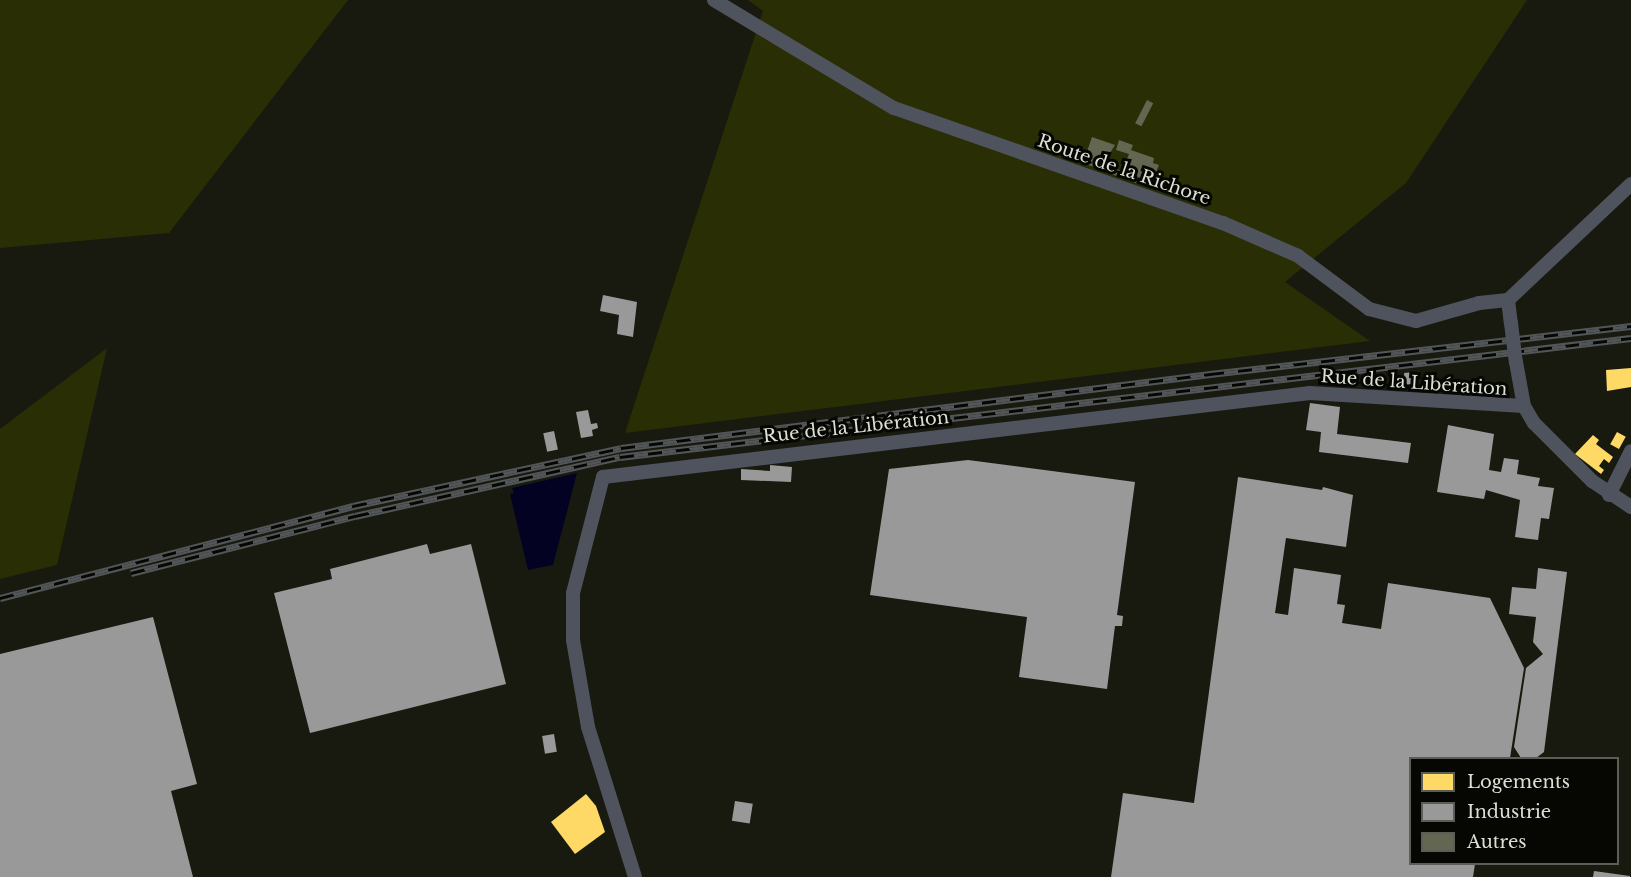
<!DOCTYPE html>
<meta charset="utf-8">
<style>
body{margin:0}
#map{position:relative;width:1631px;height:877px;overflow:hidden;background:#181a0f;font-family:"Libre Baskerville",serif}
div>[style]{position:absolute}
.green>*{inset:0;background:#292e05}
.water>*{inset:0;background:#030223}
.homes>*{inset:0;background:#ffd966;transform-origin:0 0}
.industry>*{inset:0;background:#999;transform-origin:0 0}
.building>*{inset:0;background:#636752;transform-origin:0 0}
.street>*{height:14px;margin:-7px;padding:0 7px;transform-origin:7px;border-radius:7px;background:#4e535e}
.rail>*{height:7px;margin-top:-3.5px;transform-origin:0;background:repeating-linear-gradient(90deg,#060702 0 14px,#525658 0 28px);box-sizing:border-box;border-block:2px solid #525658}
.street-bridge>*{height:14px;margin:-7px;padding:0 7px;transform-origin:7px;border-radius:7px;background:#4e535e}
span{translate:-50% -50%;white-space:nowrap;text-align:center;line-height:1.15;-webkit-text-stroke:6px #060702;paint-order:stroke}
.street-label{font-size:18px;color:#dcdfd3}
.legend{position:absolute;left:1409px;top:757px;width:210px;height:108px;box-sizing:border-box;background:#060702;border:2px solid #5c5d56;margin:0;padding:8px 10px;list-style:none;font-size:18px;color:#dcdfd3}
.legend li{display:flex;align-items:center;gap:12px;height:30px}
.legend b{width:30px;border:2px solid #5c5d56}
</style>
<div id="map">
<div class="green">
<div style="clip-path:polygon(0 0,348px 0,169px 233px,0 248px)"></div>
<div style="clip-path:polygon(748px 0,1527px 0,1406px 183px,1285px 282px,1370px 341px,625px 433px,763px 11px)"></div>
<div style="clip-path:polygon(107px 348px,57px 565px,0 579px,0 429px)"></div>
</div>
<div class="water">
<div style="clip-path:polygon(577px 473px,553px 565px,528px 570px,510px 494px,514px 493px,512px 488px)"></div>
</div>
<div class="homes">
<div style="clip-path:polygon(1631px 368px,1631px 387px,1607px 391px,1606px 370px)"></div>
<div style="left:1617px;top:432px;width:10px;height:14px;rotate:29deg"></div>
<div style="clip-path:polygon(1593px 435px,1599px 440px,1596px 444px,1613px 457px,1609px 463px,1604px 459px,1599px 466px,1604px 470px,1601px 474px,1575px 454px)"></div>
<div style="clip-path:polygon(586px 794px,596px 806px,605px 832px,575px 854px,551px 822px)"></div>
</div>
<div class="industry">
<div style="clip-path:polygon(603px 295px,637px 302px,633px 337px,617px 334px,619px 315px,600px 311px)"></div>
<div style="clip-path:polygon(1415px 372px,1417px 383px,1405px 385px,1404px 373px)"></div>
<div style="clip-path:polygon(1310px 403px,1340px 407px,1337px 434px,1411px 443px,1408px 463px,1319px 452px,1321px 432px,1306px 430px)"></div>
<div style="clip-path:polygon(588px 410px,591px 424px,597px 423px,598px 428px,592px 430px,593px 436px,581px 438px,576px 412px)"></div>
<div style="clip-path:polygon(1448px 425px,1494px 434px,1489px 470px,1501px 472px,1504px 458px,1519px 460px,1517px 474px,1540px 478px,1538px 486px,1554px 488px,1549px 519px,1541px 518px,1538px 540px,1515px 537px,1520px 500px,1486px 490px,1484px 499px,1437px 492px)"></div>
<div style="left:554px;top:431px;width:19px;height:11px;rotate:78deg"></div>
<div style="clip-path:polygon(968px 460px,1135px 482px,1117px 615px,1123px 616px,1122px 626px,1115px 626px,1107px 689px,1019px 677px,1027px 617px,870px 595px,889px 469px)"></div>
<div style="clip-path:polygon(770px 465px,792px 467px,791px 482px,741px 480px,741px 469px,770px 471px)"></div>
<div style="clip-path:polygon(1238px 477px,1322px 490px,1323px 487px,1353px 495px,1346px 547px,1286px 538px,1275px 613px,1288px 615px,1294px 568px,1341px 575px,1337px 604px,1345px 605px,1342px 623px,1381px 629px,1388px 583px,1490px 598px,1524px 668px,1510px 758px,1410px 759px,1410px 864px,1475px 864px,1473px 877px,1111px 877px,1123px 793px,1194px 803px)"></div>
<div style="clip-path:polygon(427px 544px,430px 554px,471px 544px,506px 684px,310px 733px,274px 593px,332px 579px,330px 569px)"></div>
<div style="clip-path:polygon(1538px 568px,1567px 572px,1544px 752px,1536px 758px,1521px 758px,1514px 747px,1526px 668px,1543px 654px,1533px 642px,1536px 617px,1509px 614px,1512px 587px,1536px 589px)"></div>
<div style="clip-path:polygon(153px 617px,197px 784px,171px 791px,193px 877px,0 877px,0 654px)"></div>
<div style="left:554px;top:734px;width:18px;height:12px;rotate:81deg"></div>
<div style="left:735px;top:801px;width:18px;height:20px;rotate:9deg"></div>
<div style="clip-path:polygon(1594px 871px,1630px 876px,1630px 877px,1593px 877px)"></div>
</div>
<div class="building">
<div style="left:1147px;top:100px;width:7px;height:26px;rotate:27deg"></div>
<div style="clip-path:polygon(1092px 137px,1115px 145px,1100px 169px,1083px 163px)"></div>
<div style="clip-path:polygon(1119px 140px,1133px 145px,1131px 150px,1154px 158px,1153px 163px,1159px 165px,1154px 177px,1148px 175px,1144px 186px,1106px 172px,1108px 166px,1122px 171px,1129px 154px,1116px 150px)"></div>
</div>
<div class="street">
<div style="left:714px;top:0;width:210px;rotate:31deg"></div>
<div style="left:894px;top:108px;width:349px;rotate:19.3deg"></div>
<div style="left:1223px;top:223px;width:82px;rotate:23.7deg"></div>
<div style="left:1298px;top:256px;width:89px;rotate:36.7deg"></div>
<div style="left:1369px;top:309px;width:49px;rotate:14.3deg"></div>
<div style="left:1416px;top:321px;width:66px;rotate:-15.9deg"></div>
<div style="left:1479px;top:303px;width:29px;rotate:-6deg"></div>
<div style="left:1508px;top:300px;width:23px;rotate:83deg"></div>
<div style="left:1508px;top:300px;width:169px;rotate:-43.3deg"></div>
<div style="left:1516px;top:362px;width:45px;rotate:79.7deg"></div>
<div style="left:1524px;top:406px;width:20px;rotate:60deg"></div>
<div style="left:1534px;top:423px;width:82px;rotate:45deg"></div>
<div style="left:1592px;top:481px;width:47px;rotate:33.7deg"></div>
<div style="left:1609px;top:495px;width:49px;rotate:-63.4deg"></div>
<div style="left:635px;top:877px;width:157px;rotate:-107.4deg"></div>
<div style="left:588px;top:727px;width:88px;rotate:-99.8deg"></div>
<div style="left:573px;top:640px;width:47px;rotate:-90deg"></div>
<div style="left:573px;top:593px;width:120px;rotate:-75.5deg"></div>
<div style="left:603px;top:477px;width:712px;rotate:-6.78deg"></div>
<div style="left:1310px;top:393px;width:214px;rotate:3.5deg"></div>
</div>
<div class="rail">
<div style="left:131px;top:573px;width:231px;rotate:-14.3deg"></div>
<div style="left:355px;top:516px;width:271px;rotate:-12.6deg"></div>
<div style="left:620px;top:457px;width:1018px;rotate:-6.71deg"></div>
<div style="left:0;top:598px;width:365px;rotate:-14.6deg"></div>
<div style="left:353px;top:506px;width:274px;rotate:-12.2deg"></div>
<div style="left:621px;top:448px;width:594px;rotate:-7.16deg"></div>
<div style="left:1210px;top:374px;width:424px;rotate:-6.5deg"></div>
</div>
<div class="street-bridge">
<div style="left:1511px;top:323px;width:39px;rotate:83deg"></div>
</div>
<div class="street-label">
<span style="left:1124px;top:170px;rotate:19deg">Route de la Richore</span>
<span style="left:1414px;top:383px;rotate:4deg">Rue de la Libération</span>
<span style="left:856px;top:427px;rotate:-6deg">Rue de la Libération</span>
</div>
<ul class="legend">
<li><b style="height:16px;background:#ffd966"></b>Logements</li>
<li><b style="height:16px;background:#999"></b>Industrie</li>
<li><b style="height:16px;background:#636752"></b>Autres</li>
</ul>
</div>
